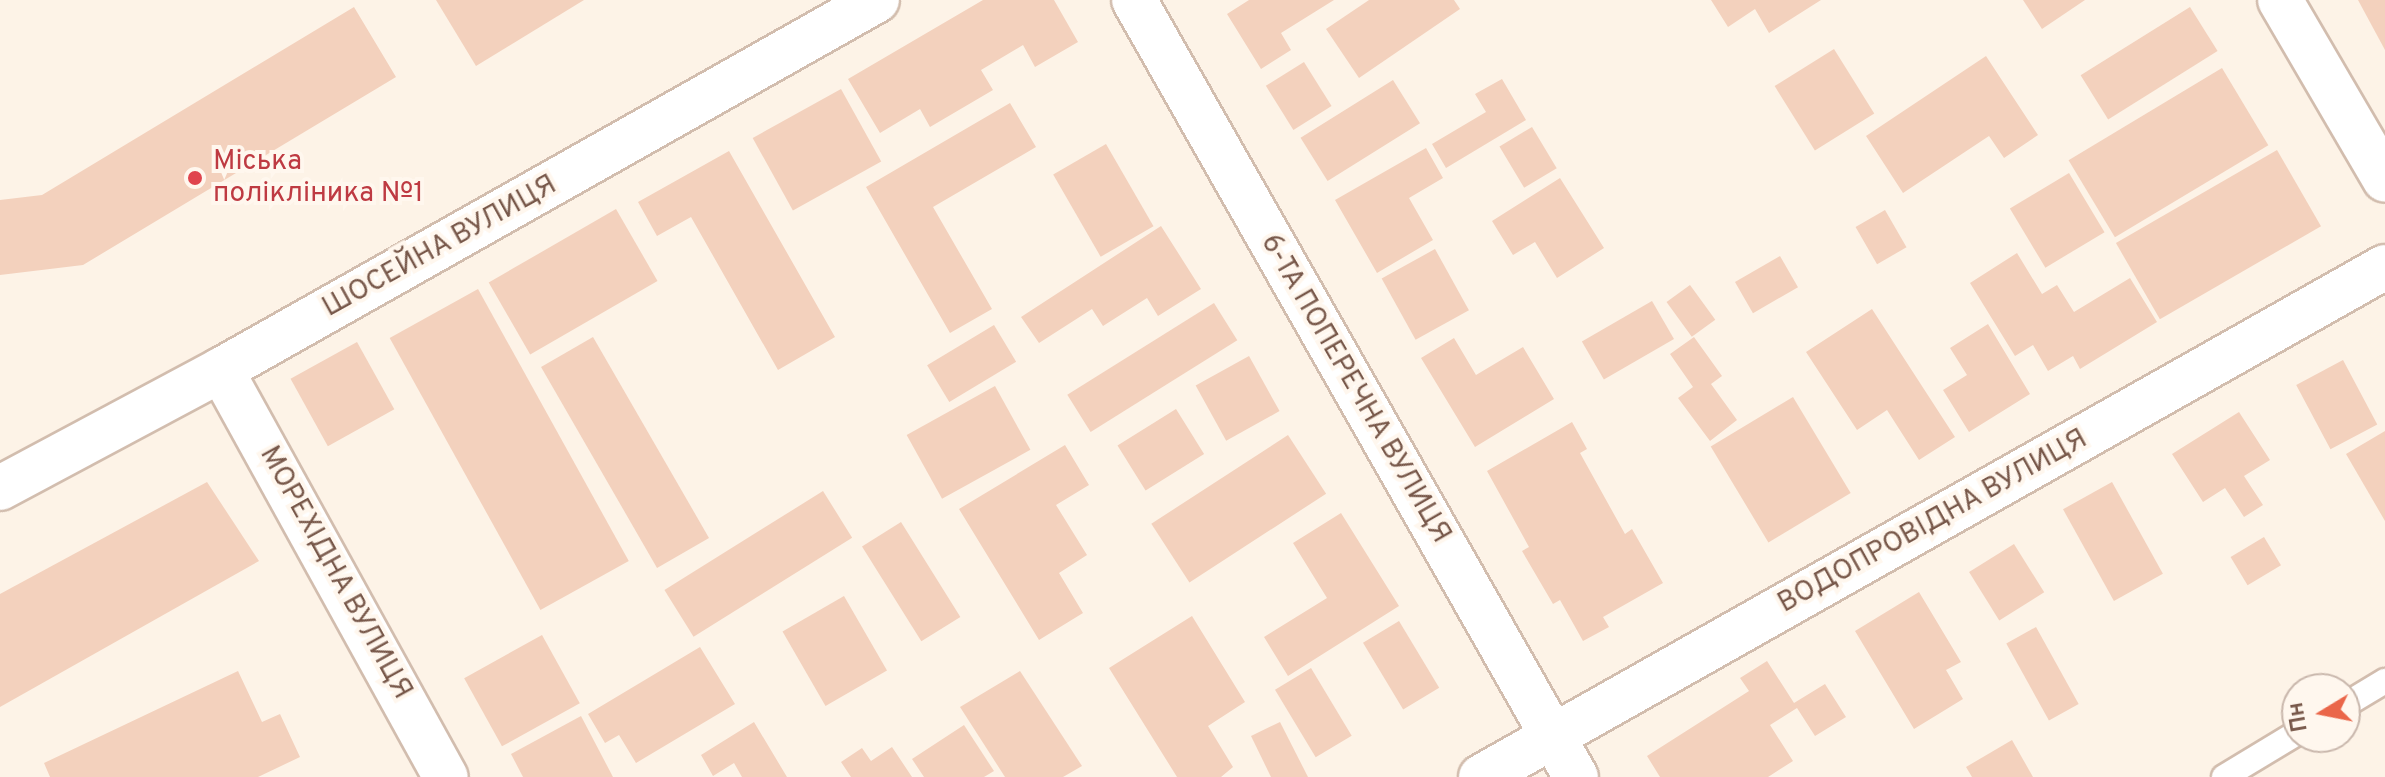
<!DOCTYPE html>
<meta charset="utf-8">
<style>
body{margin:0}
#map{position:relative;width:2385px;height:777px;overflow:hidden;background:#fdf3e7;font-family:Overpass,sans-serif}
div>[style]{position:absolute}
.building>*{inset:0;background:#f3d1bd;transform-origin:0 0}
.roads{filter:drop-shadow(2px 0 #d2bdae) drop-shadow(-2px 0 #d2bdae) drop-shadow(0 2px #d2bdae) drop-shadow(0 -2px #d2bdae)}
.lane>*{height:24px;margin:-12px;padding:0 12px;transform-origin:12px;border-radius:12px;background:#fff}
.street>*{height:44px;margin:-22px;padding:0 22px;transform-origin:22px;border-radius:22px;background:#fff}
.secondary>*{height:44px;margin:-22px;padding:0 22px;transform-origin:22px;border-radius:22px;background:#fff}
.dots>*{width:22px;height:22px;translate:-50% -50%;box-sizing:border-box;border:4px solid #fff7ee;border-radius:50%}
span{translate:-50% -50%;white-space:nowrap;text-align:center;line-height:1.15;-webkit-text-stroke:8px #fff7ee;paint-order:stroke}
.health-label{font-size:28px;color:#be3a42}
.left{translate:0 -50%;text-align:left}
.street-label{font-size:28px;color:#78584a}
.north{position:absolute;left:2281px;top:673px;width:80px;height:80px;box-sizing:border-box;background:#fff7ee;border:2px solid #c9b7ac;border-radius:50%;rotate:260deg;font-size:22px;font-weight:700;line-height:32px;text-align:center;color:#78584a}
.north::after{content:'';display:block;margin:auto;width:28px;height:36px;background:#ea6649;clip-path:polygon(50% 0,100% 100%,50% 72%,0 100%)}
</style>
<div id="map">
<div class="building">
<div style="clip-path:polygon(436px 0,584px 0,476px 66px)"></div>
<div style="clip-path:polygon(983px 0,1054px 0,1078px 42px,1035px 67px,1023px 45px,981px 70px,993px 90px,930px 127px,920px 109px,880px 133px,848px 79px)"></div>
<div style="clip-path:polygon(1249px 0,1334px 0,1281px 33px,1291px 50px,1261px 69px,1227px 14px)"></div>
<div style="clip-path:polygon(1369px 0,1454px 0,1460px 9px,1359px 78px,1326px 29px)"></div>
<div style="clip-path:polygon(1711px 0,1821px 0,1769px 33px,1755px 9px,1728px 27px)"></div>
<div style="clip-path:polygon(2023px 0,2085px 0,2042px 29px)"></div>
<div style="clip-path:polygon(2358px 0,2385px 0,2385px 50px)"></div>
<div style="clip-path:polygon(354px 7px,396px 77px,83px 265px,0 275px,0 200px,42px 195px)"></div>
<div style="left:2190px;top:7px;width:52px;height:129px;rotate:58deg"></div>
<div style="left:1834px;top:49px;width:76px;height:70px;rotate:58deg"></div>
<div style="clip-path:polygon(1986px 56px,2038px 135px,2004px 158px,1989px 136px,1903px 193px,1866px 136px)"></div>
<div style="left:1304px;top:62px;width:52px;height:45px;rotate:58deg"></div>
<div style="left:2222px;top:68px;width:90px;height:179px;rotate:59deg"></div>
<div style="clip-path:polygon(1502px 79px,1526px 120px,1446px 168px,1432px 144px,1486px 112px,1475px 94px)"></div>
<div style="left:1393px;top:80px;width:51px;height:109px;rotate:58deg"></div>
<div style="left:841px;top:89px;width:83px;height:101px;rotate:61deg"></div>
<div style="clip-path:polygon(1010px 103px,1036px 147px,933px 207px,992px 309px,950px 333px,866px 187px)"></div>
<div style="left:1532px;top:127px;width:48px;height:38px;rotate:59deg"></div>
<div style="left:1106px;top:144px;width:95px;height:61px;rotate:60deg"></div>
<div style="clip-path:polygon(1426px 148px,1443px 178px,1409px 198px,1433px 240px,1377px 273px,1335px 200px)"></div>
<div style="left:2277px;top:150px;width:88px;height:186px;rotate:60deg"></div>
<div style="clip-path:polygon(729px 151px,835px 337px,778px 370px,691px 217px,657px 236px,638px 202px)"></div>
<div style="left:2069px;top:173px;width:69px;height:69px;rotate:59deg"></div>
<div style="clip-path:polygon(1560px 178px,1604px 248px,1557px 278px,1535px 242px,1513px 255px,1492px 221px)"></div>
<div style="left:616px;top:209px;width:83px;height:147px;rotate:60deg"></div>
<div style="left:1885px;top:210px;width:43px;height:34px;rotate:60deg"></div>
<div style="clip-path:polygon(1161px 226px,1201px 289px,1158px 316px,1147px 298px,1103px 326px,1092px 309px,1039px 343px,1021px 317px)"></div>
<div style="left:1435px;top:249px;width:70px;height:61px;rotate:61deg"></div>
<div style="clip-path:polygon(2017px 253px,2042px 294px,2057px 285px,2074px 312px,2130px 278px,2157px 322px,2080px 369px,2073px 356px,2048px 371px,2033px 345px,2015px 356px,1970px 283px)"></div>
<div style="left:1780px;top:256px;width:36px;height:52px;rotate:60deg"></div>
<div style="left:1690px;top:285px;width:43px;height:29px;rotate:54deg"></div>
<div style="left:478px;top:289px;width:311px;height:101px;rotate:61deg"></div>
<div style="left:1652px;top:301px;width:44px;height:81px;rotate:60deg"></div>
<div style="left:1214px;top:303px;width:44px;height:173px;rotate:58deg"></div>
<div style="clip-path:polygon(1872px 309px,1955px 437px,1919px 460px,1887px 410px,1857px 430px,1806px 352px)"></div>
<div style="clip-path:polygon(1988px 324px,2030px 394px,1969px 432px,1943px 390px,1967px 375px,1950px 348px)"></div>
<div style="left:994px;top:325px;width:43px;height:78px;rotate:59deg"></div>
<div style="left:593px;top:337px;width:232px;height:60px;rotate:60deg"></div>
<div style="clip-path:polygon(1694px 337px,1722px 376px,1711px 384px,1737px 420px,1710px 441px,1678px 398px,1693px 387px,1670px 354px)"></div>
<div style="clip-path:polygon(1454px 338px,1476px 375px,1523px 347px,1554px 399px,1475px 447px,1421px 358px)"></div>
<div style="left:357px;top:342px;width:77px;height:76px;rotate:61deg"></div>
<div style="left:1249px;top:356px;width:63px;height:61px;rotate:61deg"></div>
<div style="left:2343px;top:360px;width:73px;height:53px;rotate:62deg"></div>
<div style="left:995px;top:386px;width:73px;height:101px;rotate:61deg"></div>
<div style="left:1793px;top:397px;width:112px;height:96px;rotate:59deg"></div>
<div style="left:1176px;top:409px;width:53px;height:69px;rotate:58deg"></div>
<div style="clip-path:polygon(2239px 412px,2270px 460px,2244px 476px,2263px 505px,2244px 517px,2225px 488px,2203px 502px,2172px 454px)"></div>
<div style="clip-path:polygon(1572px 422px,1587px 449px,1580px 453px,1625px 534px,1632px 529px,1663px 583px,1603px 617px,1609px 627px,1583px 641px,1560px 600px,1553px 604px,1522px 551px,1529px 547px,1487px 471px)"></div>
<div style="clip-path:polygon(2385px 431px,2385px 521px,2346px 454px)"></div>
<div style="left:1288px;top:435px;width:70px;height:163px;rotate:57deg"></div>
<div style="clip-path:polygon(1065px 445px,1089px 485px,1056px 505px,1087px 555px,1059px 573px,1083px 613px,1039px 640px,959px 509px)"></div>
<div style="clip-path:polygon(207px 482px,259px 561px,0 707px,0 594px)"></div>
<div style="left:2112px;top:482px;width:105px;height:56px;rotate:61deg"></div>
<div style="left:823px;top:491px;width:55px;height:187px;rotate:58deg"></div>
<div style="clip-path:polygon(1341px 513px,1399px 606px,1288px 676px,1264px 637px,1327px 598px,1293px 543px)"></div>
<div style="left:901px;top:522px;width:112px;height:46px;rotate:58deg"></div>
<div style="left:2264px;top:537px;width:33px;height:39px;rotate:59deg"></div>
<div style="left:2014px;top:544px;width:57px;height:53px;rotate:58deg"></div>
<div style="clip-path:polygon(1919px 592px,1961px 662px,1946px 670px,1963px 699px,1914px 729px,1855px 631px)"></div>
<div style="left:844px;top:596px;width:86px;height:71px;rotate:60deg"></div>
<div style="clip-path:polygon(1192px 616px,1245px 702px,1208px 726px,1233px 767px,1221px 777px,1177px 777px,1109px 668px)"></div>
<div style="left:1399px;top:621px;width:78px;height:42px;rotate:59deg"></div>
<div style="left:2036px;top:627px;width:88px;height:34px;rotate:61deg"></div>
<div style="left:542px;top:635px;width:78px;height:89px;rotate:61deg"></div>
<div style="clip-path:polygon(700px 647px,735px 704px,636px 763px,619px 735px,605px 743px,588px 714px)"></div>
<div style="clip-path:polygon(1767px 661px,1794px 703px,1825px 684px,1846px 717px,1815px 736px,1797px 708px,1770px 725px,1793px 761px,1768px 777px,1660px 777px,1647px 756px,1749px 691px,1740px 678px)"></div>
<div style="left:1311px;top:668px;width:79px;height:42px;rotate:59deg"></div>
<div style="clip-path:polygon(238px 671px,262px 722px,280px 714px,300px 757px,258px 777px,50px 777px,44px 763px)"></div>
<div style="clip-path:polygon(1020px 671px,1082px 766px,1063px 777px,1005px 777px,960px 707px)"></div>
<div style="clip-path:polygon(581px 716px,613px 777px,523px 777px,511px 754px)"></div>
<div style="clip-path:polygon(754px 722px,787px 777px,742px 777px,734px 763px,713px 776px,701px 755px)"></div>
<div style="clip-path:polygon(1280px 722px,1308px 777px,1271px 777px,1251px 736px)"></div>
<div style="clip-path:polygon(964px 725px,994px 771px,984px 777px,924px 777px,912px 759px)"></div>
<div style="clip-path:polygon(2012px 740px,2033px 777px,1972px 777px,1966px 767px)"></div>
<div style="clip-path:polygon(892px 747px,912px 777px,851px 777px,841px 762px,862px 748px,871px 761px)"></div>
</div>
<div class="roads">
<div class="lane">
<div style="left:2345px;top:705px;width:47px;rotate:-31deg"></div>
<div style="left:2224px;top:777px;width:85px;rotate:-31.1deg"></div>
</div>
<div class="street">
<div style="left:1134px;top:0;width:894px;rotate:60.37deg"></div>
<div style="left:2280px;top:0;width:208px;rotate:59.7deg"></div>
<div style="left:221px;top:370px;width:465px;rotate:61.1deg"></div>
<div style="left:1481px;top:777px;width:1038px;rotate:-29.43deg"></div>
</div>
<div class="secondary">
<div style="left:0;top:488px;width:251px;rotate:-28.1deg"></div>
<div style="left:221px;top:370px;width:753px;rotate:-29.42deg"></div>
</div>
</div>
<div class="dots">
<div style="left:195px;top:178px;background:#e0444e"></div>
</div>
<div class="health-label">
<span class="left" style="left:213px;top:178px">Міська<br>полікліника №1</span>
</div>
<div class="street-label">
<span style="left:440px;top:247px;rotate:-29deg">ШОСЕЙНА ВУЛИЦЯ</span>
<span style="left:1355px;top:389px;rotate:60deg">6-ТА ПОПЕРЕЧНА ВУЛИЦЯ</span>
<span style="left:1933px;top:522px;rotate:-29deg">ВОДОПРОВІДНА ВУЛИЦЯ</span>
<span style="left:335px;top:573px;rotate:61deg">МОРЕХІДНА ВУЛИЦЯ</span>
</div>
<div class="north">Пн</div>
</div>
